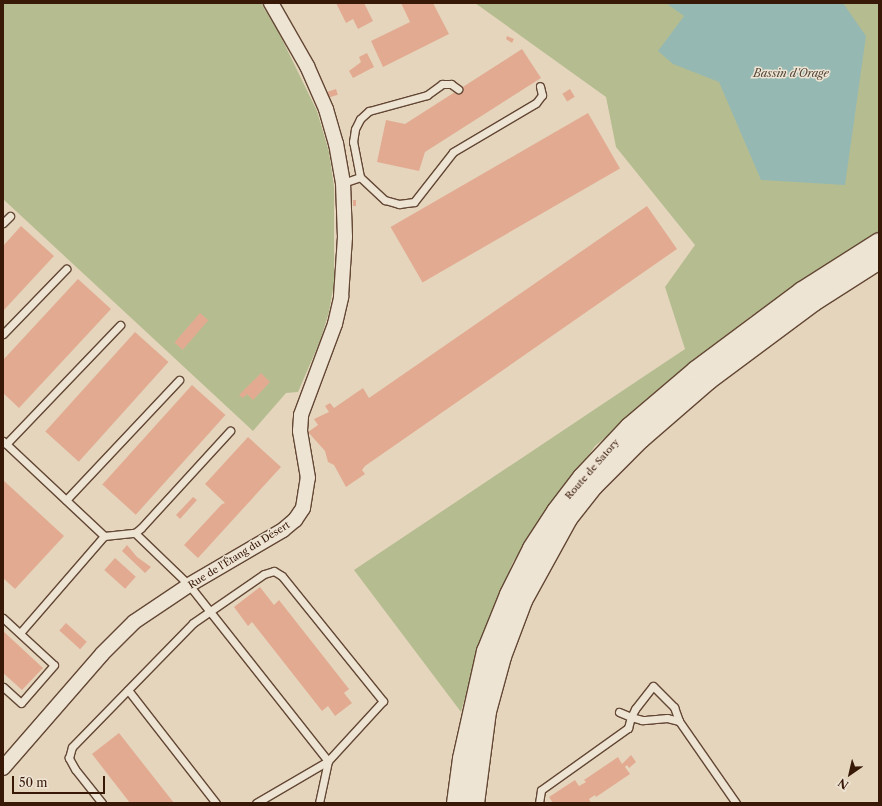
<!DOCTYPE html>
<meta charset="utf-8">
<style>
body{margin:0}
#map{position:relative;width:882px;height:806px;overflow:hidden;background:#e5d5bd;font-family:"Libre Caslon Text",serif}
div>[style]{position:absolute}
.green>*{inset:0;background:#b5bd90}
.water>*{inset:0;background:#96b8b2}
.building>*{inset:0;background:#e2ab91;transform-origin:0 0}
.roads{filter:drop-shadow(1px 0 #634734) drop-shadow(-1px 0 #634734) drop-shadow(0 1px #634734) drop-shadow(0 -1px #634734)}
.service>*{height:7px;margin:-3.5px;padding:0 3.5px;transform-origin:3.5px;border-radius:3.5px;background:#eee4d4}
.minor>*{height:14px;margin:-7px;padding:0 7px;transform-origin:7px;border-radius:7px;background:#eee4d4}
.secondary>*{height:19px;margin:-9.5px;padding:0 9.5px;transform-origin:9.5px;border-radius:9.5px;background:#eee4d4}
span{translate:-50% -50%;white-space:nowrap;text-align:center;line-height:1.15;-webkit-text-stroke:3px #eee4d4;paint-order:stroke}
.street-label{font-size:10px;color:#381807}
.water-label{font-size:11px;color:#54483a;font-style:italic}
.frame{position:absolute;inset:0;border:4px solid #381807;pointer-events:none}
.north{position:absolute;left:830px;top:754px;width:40px;height:40px;-webkit-text-stroke:3px #eee4d4;paint-order:stroke;rotate:214deg;font-size:11px;font-weight:700;line-height:16px;text-align:center;color:#381807}
.north::after{content:'';display:block;margin:auto;width:14px;height:18px;background:#381807;clip-path:polygon(50% 0,100% 100%,50% 72%,0 100%)}
.scale{position:absolute;left:12px;top:776px;width:93px;height:18px;box-sizing:border-box;border:2px solid #381807;border-top:0;padding-left:5px;font-size:12px;line-height:14px;white-space:nowrap;color:#381807;-webkit-text-stroke:3px #eee4d4;paint-order:stroke}
</style>
<div id="map">
<div class="green">
<div style="clip-path:polygon(3px 3px,261px 3px,278px 31px,317px 111px,329px 152px,334px 187px,334px 283px,329px 312px,320px 341px,298px 392px,286px 393px,253px 431px,3px 199px)"></div>
<div style="clip-path:polygon(475px 3px,879px 3px,879px 239px,751px 316px,595px 446px,513px 562px,481px 640px,461px 712px,354px 570px,685px 349px,665px 287px,695px 245px,616px 147px,606px 97px)"></div>
</div>
<div class="water">
<div style="clip-path:polygon(666px 3px,843px 3px,866px 36px,845px 185px,761px 180px,719px 82px,673px 64px,658px 51px,684px 16px)"></div>
</div>
<div class="building">
<div style="clip-path:polygon(336px 3px,364px 3px,373px 21px,358px 29px,353px 19px,346px 23px)"></div>
<div style="clip-path:polygon(401px 3px,433px 3px,449px 34px,383px 67px,371px 41px,410px 22px)"></div>
<div style="clip-path:polygon(507px 36px,514px 39px,512px 43px,506px 39px)"></div>
<div style="clip-path:polygon(522px 49px,541px 78px,425px 152px,419px 171px,377px 162px,386px 120px,405px 124px)"></div>
<div style="clip-path:polygon(367px 53px,374px 67px,353px 78px,349px 71px,361px 62px,359px 57px)"></div>
<div style="left:336px;top:89px;width:6px;height:11px;rotate:72deg"></div>
<div style="left:570px;top:89px;width:9px;height:9px;rotate:58deg"></div>
<div style="left:588px;top:113px;width:64px;height:228px;rotate:60deg"></div>
<div style="left:353px;top:200px;width:3px;height:6px"></div>
<div style="clip-path:polygon(647px 206px,677px 249px,365px 466px,362px 470px,365px 474px,346px 487px,334px 465px,328px 462px,325px 451px,308px 432px,318px 425px,314px 419px,329px 412px,325px 406px,330px 403px,334px 408px,363px 388px,369px 398px)"></div>
<div style="clip-path:polygon(21px 226px,54px 256px,3px 311px,3px 246px)"></div>
<div style="clip-path:polygon(78px 279px,111px 309px,19px 408px,3px 393px,3px 360px)"></div>
<div style="left:200px;top:313px;width:11px;height:39px;rotate:41deg"></div>
<div style="left:135px;top:332px;width:45px;height:134px;rotate:42deg"></div>
<div style="clip-path:polygon(261px 373px,270px 382px,253px 400px,247px 394px,243px 398px,239px 395px)"></div>
<div style="left:192px;top:385px;width:45px;height:134px;rotate:42deg"></div>
<div style="clip-path:polygon(248px 437px,281px 467px,198px 558px,184px 545px,222px 504px,225px 503px,205px 484px)"></div>
<div style="clip-path:polygon(3px 480px,64px 536px,15px 589px,3px 578px)"></div>
<div style="clip-path:polygon(193px 497px,197px 500px,180px 519px,176px 515px)"></div>
<div style="clip-path:polygon(127px 545px,137px 557px,151px 567px,145px 573px,122px 551px)"></div>
<div style="left:115px;top:558px;width:28px;height:16px;rotate:42deg"></div>
<div style="clip-path:polygon(260px 587px,274px 605px,279px 600px,349px 689px,344px 693px,352px 703px,335px 716px,328px 706px,322px 711px,252px 622px,248px 626px,234px 607px)"></div>
<div style="left:66px;top:623px;width:28px;height:10px;rotate:42deg"></div>
<div style="clip-path:polygon(3px 631px,43px 668px,22px 690px,3px 673px)"></div>
<div style="clip-path:polygon(119px 733px,174px 803px,130px 803px,92px 754px)"></div>
<div style="clip-path:polygon(631px 755px,636px 762px,629px 768px,627px 765px,625px 767px,630px 774px,596px 797px,595px 795px,589px 799px,591px 803px,553px 803px,549px 797px,575px 780px,579px 786px,586px 782px,584px 780px,618px 757px,622px 764px)"></div>
</div>
<div class="roads">
<div class="service">
<div style="left:360px;top:177px;width:36px;rotate:-101deg"></div>
<div style="left:353px;top:142px;width:13px;rotate:-81deg"></div>
<div style="left:355px;top:129px;width:11px;rotate:-63deg"></div>
<div style="left:360px;top:119px;width:12px;rotate:-42deg"></div>
<div style="left:369px;top:111px;width:60px;rotate:-15.4deg"></div>
<div style="left:427px;top:95px;width:19px;rotate:-36deg"></div>
<div style="left:442px;top:84px;width:9px"></div>
<div style="left:451px;top:84px;width:9px;rotate:36deg"></div>
<div style="left:343px;top:183px;width:18px;rotate:-19deg"></div>
<div style="left:360px;top:177px;width:34px;rotate:43deg"></div>
<div style="left:385px;top:200px;width:15px;rotate:16deg"></div>
<div style="left:399px;top:204px;width:15px;rotate:-8deg"></div>
<div style="left:414px;top:202px;width:63px;rotate:-52deg"></div>
<div style="left:453px;top:152px;width:96px;rotate:-30.6deg"></div>
<div style="left:536px;top:103px;width:10px;rotate:-53deg"></div>
<div style="left:542px;top:95px;width:9px;rotate:-103deg"></div>
<div style="left:3px;top:223px;width:10px;rotate:-45deg"></div>
<div style="left:3px;top:334px;width:91px;rotate:-45.9deg"></div>
<div style="left:3px;top:441px;width:139px;rotate:43.2deg"></div>
<div style="left:104px;top:536px;width:128px;rotate:130.9deg"></div>
<div style="left:6px;top:444px;width:165px;rotate:-46.2deg"></div>
<div style="left:66px;top:500px;width:165px;rotate:-46.7deg"></div>
<div style="left:135px;top:533px;width:75px;rotate:43.9deg"></div>
<div style="left:189px;top:585px;width:224px;rotate:51.7deg"></div>
<div style="left:328px;top:761px;width:43px;rotate:102.1deg"></div>
<div style="left:104px;top:536px;width:31px;rotate:-6deg"></div>
<div style="left:135px;top:533px;width:8px;rotate:-40deg"></div>
<div style="left:141px;top:528px;width:132px;rotate:-47.5deg"></div>
<div style="left:3px;top:618px;width:69px;rotate:42.7deg"></div>
<div style="left:54px;top:665px;width:50px;rotate:131deg"></div>
<div style="left:21px;top:703px;width:24px;rotate:-138deg"></div>
<div style="left:128px;top:690px;width:143px;rotate:52.1deg"></div>
<div style="left:679px;top:721px;width:100px;rotate:55.2deg"></div>
<div style="left:102px;top:803px;width:43px;rotate:-128.5deg"></div>
<div style="left:75px;top:769px;width:13px;rotate:-119deg"></div>
<div style="left:69px;top:758px;width:11px;rotate:-75deg"></div>
<div style="left:72px;top:747px;width:173px;rotate:-45.7deg"></div>
<div style="left:193px;top:623px;width:86px;rotate:-34.6deg"></div>
<div style="left:264px;top:574px;width:10px;rotate:-17deg"></div>
<div style="left:274px;top:571px;width:9px;rotate:32deg"></div>
<div style="left:282px;top:576px;width:161px;rotate:51.1deg"></div>
<div style="left:383px;top:701px;width:81px;rotate:132.5deg"></div>
<div style="left:328px;top:761px;width:83px;rotate:149.7deg"></div>
<div style="left:539px;top:803px;width:13px;rotate:-81deg"></div>
<div style="left:541px;top:790px;width:107px;rotate:-35.5deg"></div>
<div style="left:628px;top:728px;width:11px;rotate:-75deg"></div>
<div style="left:631px;top:717px;width:9px;rotate:-63deg"></div>
<div style="left:635px;top:709px;width:29px;rotate:-52deg"></div>
<div style="left:653px;top:686px;width:30px;rotate:45deg"></div>
<div style="left:674px;top:707px;width:15px;rotate:70deg"></div>
<div style="left:679px;top:721px;width:12px;rotate:-166deg"></div>
<div style="left:667px;top:718px;width:25px;rotate:175deg"></div>
<div style="left:642px;top:720px;width:11px;rotate:-165deg"></div>
<div style="left:631px;top:717px;width:13px;rotate:-157deg"></div>
</div>
<div class="minor">
<div style="left:3px;top:768px;width:151px;rotate:-49deg"></div>
<div style="left:102px;top:654px;width:45px;rotate:-45deg"></div>
<div style="left:134px;top:622px;width:66px;rotate:-33.9deg"></div>
<div style="left:189px;top:585px;width:109px;rotate:-30.3deg"></div>
<div style="left:283px;top:530px;width:16px;rotate:-40deg"></div>
<div style="left:295px;top:520px;width:14px;rotate:-56deg"></div>
<div style="left:303px;top:508px;width:30px;rotate:-81deg"></div>
<div style="left:308px;top:478px;width:48px;rotate:-99.7deg"></div>
<div style="left:300px;top:431px;width:16px;rotate:-86deg"></div>
<div style="left:301px;top:415px;width:97px;rotate:-69.5deg"></div>
<div style="left:335px;top:324px;width:28px;rotate:-77deg"></div>
<div style="left:341px;top:297px;width:60px;rotate:-86.2deg"></div>
<div style="left:345px;top:237px;width:54px;rotate:-92.1deg"></div>
<div style="left:343px;top:183px;width:40px;rotate:-100deg"></div>
<div style="left:336px;top:144px;width:36px;rotate:-106deg"></div>
<div style="left:326px;top:109px;width:47px;rotate:-113.8deg"></div>
<div style="left:307px;top:66px;width:73px;rotate:-119.7deg"></div>
</div>
<div class="secondary">
<div style="left:456px;top:803px;width:45px;rotate:-82.4deg"></div>
<div style="left:462px;top:758px;width:110px;rotate:-77.4deg"></div>
<div style="left:486px;top:651px;width:61px;rotate:-68deg"></div>
<div style="left:509px;top:594px;width:51px;rotate:-63.4deg"></div>
<div style="left:532px;top:548px;width:44px;rotate:-57deg"></div>
<div style="left:556px;top:511px;width:43px;rotate:-52.6deg"></div>
<div style="left:582px;top:477px;width:69px;rotate:-46.8deg"></div>
<div style="left:629px;top:427px;width:88px;rotate:-40.4deg"></div>
<div style="left:696px;top:370px;width:132px;rotate:-36.7deg"></div>
<div style="left:802px;top:291px;width:91px;rotate:-32.5deg"></div>
<div style="left:474px;top:803px;width:93px;rotate:-82.6deg"></div>
<div style="left:486px;top:711px;width:57px;rotate:-74.7deg"></div>
<div style="left:501px;top:656px;width:60px;rotate:-69.4deg"></div>
<div style="left:522px;top:600px;width:94px;rotate:-61.2deg"></div>
<div style="left:567px;top:518px;width:42px;rotate:-51.8deg"></div>
<div style="left:593px;top:485px;width:66px;rotate:-45deg"></div>
<div style="left:640px;top:438px;width:89px;rotate:-40.9deg"></div>
<div style="left:707px;top:380px;width:132px;rotate:-36.7deg"></div>
<div style="left:813px;top:301px;width:78px;rotate:-32.5deg"></div>
</div>
</div>
<div class="street-label">
<span style="left:592px;top:469px;rotate:-49deg">Route de Satory</span>
<span style="left:239px;top:555px;rotate:-32deg">Rue de l'Étang du Désert</span>
</div>
<div class="water-label">
<span style="left:791px;top:73px">Bassin d'Orage</span>
</div>
<div class="frame"></div>
<div class="north">N</div>
<div class="scale">50 m</div>
</div>
